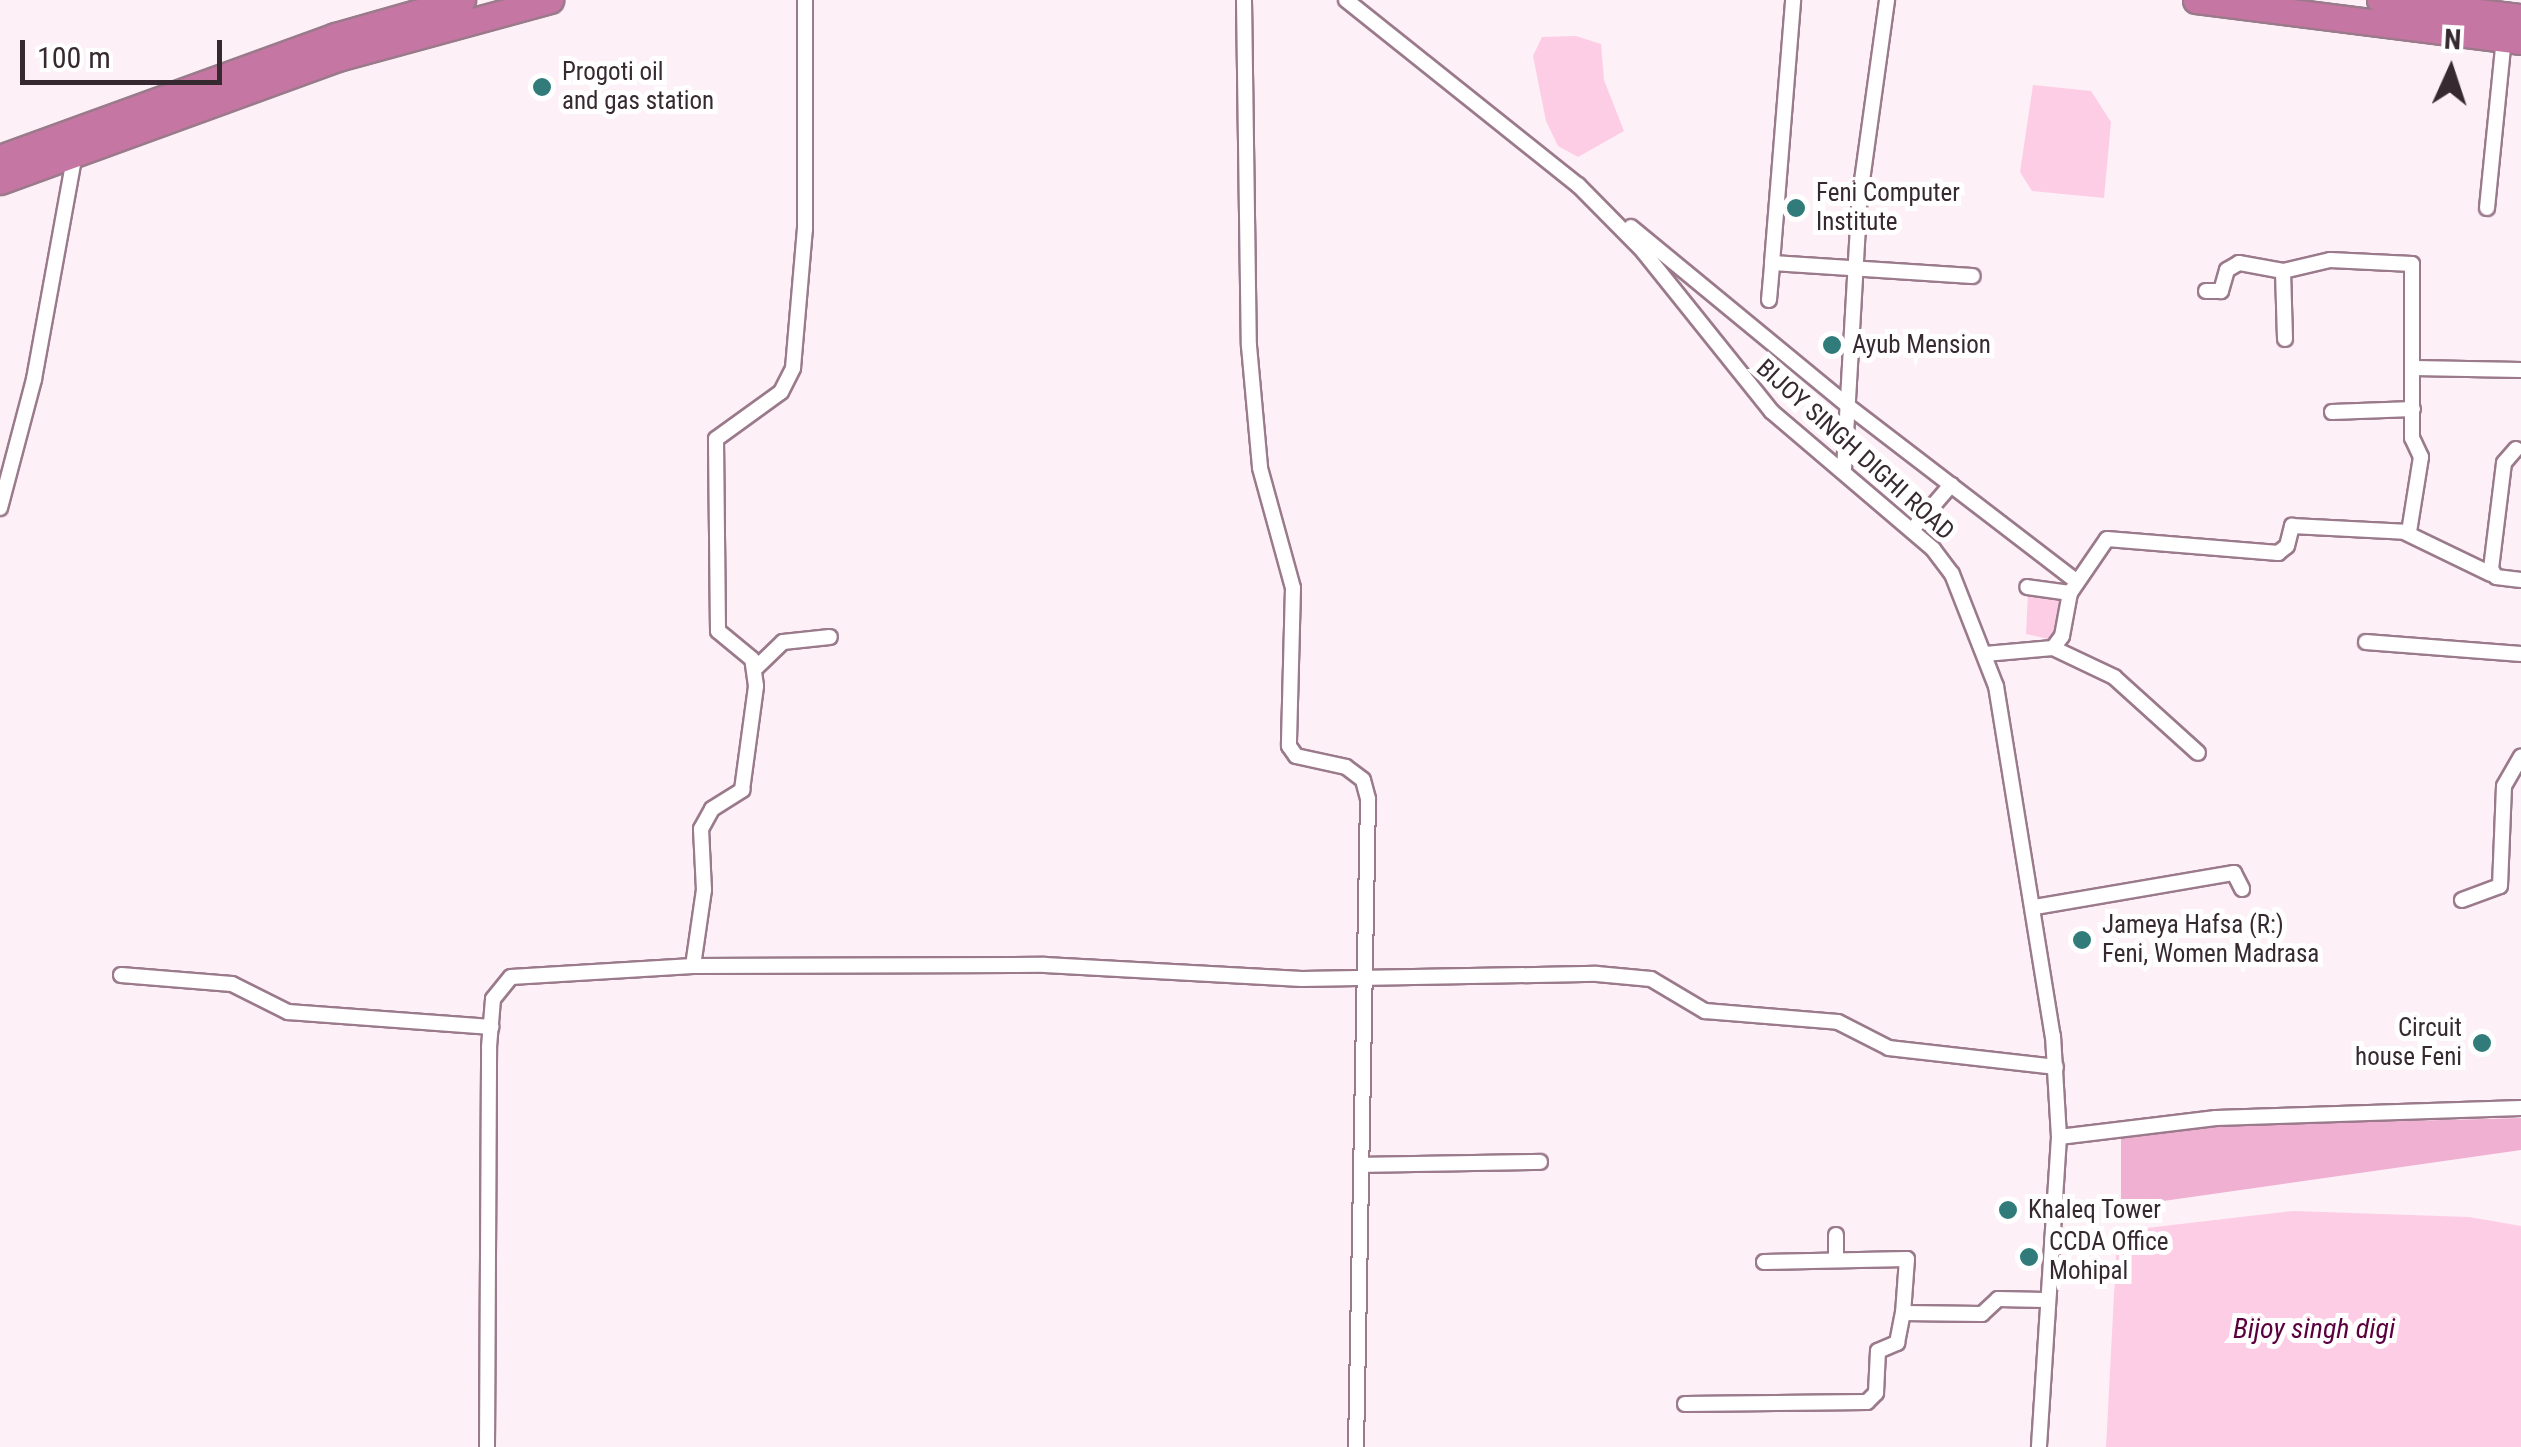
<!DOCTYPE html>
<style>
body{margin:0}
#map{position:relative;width:2521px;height:1447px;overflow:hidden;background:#fef0f7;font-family:"Roboto Condensed",sans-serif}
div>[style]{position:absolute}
.green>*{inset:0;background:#efb0d2}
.water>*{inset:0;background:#fdcde6}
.roads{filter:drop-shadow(2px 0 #9a7a8b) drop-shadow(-2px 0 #9a7a8b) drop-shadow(0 2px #9a7a8b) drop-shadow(0 -2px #9a7a8b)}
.street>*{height:14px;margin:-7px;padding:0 7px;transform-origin:7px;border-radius:7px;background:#fff}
.highway>*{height:25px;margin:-12.5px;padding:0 12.5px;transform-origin:12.5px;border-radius:12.5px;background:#c576a2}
.dots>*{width:28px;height:28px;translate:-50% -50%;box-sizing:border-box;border:5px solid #fff;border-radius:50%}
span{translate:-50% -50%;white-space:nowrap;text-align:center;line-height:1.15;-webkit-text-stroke:10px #fff;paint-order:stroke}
.poi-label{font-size:25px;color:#362930}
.left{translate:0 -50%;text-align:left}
.right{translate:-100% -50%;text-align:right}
.street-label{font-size:25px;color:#362930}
.water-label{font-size:28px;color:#5a003e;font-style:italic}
.north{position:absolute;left:2401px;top:20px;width:100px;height:100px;-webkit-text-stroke:8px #fff;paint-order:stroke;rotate:3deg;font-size:28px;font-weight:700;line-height:40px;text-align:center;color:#362930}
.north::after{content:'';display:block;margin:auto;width:35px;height:45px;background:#362930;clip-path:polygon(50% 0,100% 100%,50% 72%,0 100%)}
.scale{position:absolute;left:20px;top:40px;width:202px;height:45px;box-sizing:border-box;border:5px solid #362930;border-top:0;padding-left:12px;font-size:30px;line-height:35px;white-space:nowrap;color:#362930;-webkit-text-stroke:8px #fff;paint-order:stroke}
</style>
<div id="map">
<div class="green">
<div style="clip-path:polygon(2521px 1118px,2521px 1150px,2121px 1207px,2121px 1135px,2241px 1125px)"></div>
</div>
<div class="water">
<div style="clip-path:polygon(1576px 36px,1601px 44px,1604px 80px,1624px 131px,1578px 157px,1558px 146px,1546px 121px,1533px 56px,1542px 37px)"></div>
<div style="clip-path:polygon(2033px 85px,2091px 91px,2111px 122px,2104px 198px,2032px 191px,2020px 172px)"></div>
<div style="clip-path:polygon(2028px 593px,2064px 597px,2058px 627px,2048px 639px,2026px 634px)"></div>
<div style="clip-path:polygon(2293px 1211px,2469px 1217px,2521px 1226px,2521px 1447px,2106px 1447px,2117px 1238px,2138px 1229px)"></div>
</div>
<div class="roads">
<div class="street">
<div style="left:1244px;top:0;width:346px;rotate:89.2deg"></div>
<div style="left:1249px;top:346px;width:122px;rotate:84.8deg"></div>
<div style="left:1260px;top:468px;width:124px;rotate:74.6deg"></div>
<div style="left:1293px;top:588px;width:158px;rotate:91.5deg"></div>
<div style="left:1289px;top:746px;width:12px;rotate:55deg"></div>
<div style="left:1296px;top:756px;width:51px;rotate:12.4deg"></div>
<div style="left:1346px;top:767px;width:21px;rotate:37deg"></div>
<div style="left:1363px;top:780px;width:20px;rotate:75deg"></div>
<div style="left:1368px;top:799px;width:648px;rotate:91.06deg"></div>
<div style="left:1346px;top:0;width:297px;rotate:38.6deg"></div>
<div style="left:1578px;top:185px;width:93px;rotate:45.4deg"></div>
<div style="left:1643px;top:251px;width:205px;rotate:51.3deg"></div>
<div style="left:1771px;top:411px;width:213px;rotate:40.4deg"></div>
<div style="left:1933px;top:549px;width:31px;rotate:53deg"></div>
<div style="left:1952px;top:574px;width:120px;rotate:68.6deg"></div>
<div style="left:1996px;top:686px;width:355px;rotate:80.8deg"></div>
<div style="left:2053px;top:1036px;width:101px;rotate:86.6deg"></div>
<div style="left:2059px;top:1137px;width:311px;rotate:93.7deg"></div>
<div style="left:2487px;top:208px;width:170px;rotate:-84.3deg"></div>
<div style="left:1631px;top:227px;width:281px;rotate:39.5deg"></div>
<div style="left:1848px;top:406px;width:287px;rotate:37.5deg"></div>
<div style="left:1772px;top:263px;width:264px;rotate:-85.4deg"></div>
<div style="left:2283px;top:271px;width:68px;rotate:88.3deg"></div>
<div style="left:1769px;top:300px;width:37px;rotate:-85deg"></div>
<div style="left:1772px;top:263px;width:201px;rotate:3.7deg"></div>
<div style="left:2414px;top:368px;width:107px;rotate:1.1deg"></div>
<div style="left:2332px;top:412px;width:81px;rotate:-2.1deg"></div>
<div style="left:2516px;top:449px;width:18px;rotate:131deg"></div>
<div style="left:2504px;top:463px;width:107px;rotate:97deg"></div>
<div style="left:2491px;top:569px;width:9px;rotate:58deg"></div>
<div style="left:2496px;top:577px;width:25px;rotate:7deg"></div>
<div style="left:1844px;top:469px;width:274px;rotate:-86.7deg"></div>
<div style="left:1860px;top:195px;width:197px;rotate:-82.1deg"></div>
<div style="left:0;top:508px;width:133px;rotate:-75.2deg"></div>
<div style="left:34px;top:379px;width:230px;rotate:-79.7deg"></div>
<div style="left:1912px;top:530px;width:60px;rotate:-49.1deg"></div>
<div style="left:2406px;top:533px;width:94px;rotate:25.8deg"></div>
<div style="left:2070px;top:593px;width:65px;rotate:-55.6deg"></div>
<div style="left:2107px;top:539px;width:172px;rotate:4.7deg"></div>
<div style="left:2278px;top:553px;width:11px;rotate:-38deg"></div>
<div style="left:2287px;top:546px;width:21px;rotate:-76deg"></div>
<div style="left:2292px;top:526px;width:117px;rotate:2.9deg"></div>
<div style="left:2409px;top:532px;width:76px;rotate:-80.9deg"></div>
<div style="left:2421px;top:457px;width:21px;rotate:-115deg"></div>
<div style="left:2412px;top:438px;width:174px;rotate:-90deg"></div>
<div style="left:2412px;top:264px;width:82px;rotate:-177.2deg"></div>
<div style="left:2330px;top:260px;width:48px;rotate:166.8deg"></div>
<div style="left:2283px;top:271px;width:45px;rotate:-169.7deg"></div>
<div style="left:2239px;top:263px;width:14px;rotate:150deg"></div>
<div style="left:2227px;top:270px;width:22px;rotate:106deg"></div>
<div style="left:2221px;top:291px;width:15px;rotate:180deg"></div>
<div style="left:2366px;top:642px;width:155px;rotate:4.4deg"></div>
<div style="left:2053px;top:648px;width:68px;rotate:25.4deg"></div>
<div style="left:2114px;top:677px;width:113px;rotate:42.1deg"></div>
<div style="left:1985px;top:654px;width:68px;rotate:-5deg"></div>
<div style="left:2053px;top:648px;width:15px;rotate:-53deg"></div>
<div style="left:2062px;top:636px;width:44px;rotate:-79.5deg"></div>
<div style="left:2070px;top:593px;width:43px;rotate:-172.1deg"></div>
<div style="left:757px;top:667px;width:36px;rotate:-44deg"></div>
<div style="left:783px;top:642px;width:47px;rotate:-6.1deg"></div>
<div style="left:2462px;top:900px;width:40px;rotate:-20.2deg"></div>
<div style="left:2500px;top:886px;width:100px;rotate:-87.7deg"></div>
<div style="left:2504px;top:786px;width:34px;rotate:-60deg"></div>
<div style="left:2035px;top:907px;width:202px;rotate:-9.7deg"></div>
<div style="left:2234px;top:873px;width:18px;rotate:63deg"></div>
<div style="left:693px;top:966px;width:77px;rotate:-81.8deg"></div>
<div style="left:704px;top:890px;width:61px;rotate:-92.8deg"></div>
<div style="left:701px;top:829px;width:23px;rotate:-61deg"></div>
<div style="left:712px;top:809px;width:36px;rotate:-32deg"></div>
<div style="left:742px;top:790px;width:105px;rotate:-82.3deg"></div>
<div style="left:756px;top:686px;width:27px;rotate:-98deg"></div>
<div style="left:752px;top:659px;width:44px;rotate:-140.5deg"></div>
<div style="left:718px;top:631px;width:192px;rotate:-90.6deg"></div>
<div style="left:716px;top:439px;width:80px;rotate:-35.9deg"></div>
<div style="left:781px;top:392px;width:27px;rotate:-63deg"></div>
<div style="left:793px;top:368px;width:140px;rotate:-85.1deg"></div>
<div style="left:805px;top:229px;width:229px;rotate:-90deg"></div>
<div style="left:121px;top:975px;width:111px;rotate:4.6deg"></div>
<div style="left:232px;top:984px;width:63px;rotate:26.6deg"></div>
<div style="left:288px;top:1012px;width:204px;rotate:4.2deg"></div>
<div style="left:2059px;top:1137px;width:158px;rotate:-6.9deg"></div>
<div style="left:2216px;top:1118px;width:305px;rotate:-1.9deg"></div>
<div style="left:1363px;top:1165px;width:177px;rotate:-1deg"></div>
<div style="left:1836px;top:1235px;width:24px;rotate:90deg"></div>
<div style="left:1764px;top:1262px;width:143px;rotate:-1.2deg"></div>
<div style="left:1907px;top:1259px;width:54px;rotate:94.2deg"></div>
<div style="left:1903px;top:1313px;width:79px;rotate:0.7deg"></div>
<div style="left:1982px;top:1314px;width:22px;rotate:-43deg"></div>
<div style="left:1998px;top:1299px;width:47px;rotate:1.2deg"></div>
<div style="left:1685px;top:1404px;width:182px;rotate:-0.6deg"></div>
<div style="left:1867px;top:1402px;width:13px;rotate:-45deg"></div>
<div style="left:1876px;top:1393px;width:42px;rotate:-87.3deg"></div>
<div style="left:1878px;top:1351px;width:21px;rotate:-23deg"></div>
<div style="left:1897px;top:1343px;width:31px;rotate:-79deg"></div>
<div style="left:487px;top:1447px;width:400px;rotate:-89.7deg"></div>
<div style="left:489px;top:1047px;width:48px;rotate:-85.2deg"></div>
<div style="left:493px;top:999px;width:28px;rotate:-51deg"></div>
<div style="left:511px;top:977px;width:182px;rotate:-3.5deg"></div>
<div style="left:693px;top:966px;width:352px;rotate:-0.2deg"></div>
<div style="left:1045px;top:965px;width:257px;rotate:3.1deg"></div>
<div style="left:1302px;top:979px;width:295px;rotate:-1deg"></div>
<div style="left:1597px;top:974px;width:54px;rotate:5.3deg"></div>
<div style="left:1651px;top:979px;width:63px;rotate:30.7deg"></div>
<div style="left:1705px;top:1011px;width:133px;rotate:4.7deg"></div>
<div style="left:1838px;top:1022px;width:57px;rotate:27deg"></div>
<div style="left:1889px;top:1048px;width:168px;rotate:6.5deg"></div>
</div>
<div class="highway">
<div style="left:2196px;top:0;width:328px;rotate:7.2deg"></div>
<div style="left:2380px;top:0;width:142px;rotate:6.9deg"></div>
<div style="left:0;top:158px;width:357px;rotate:-20deg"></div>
<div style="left:335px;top:36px;width:132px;rotate:-15.8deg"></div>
<div style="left:0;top:181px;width:360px;rotate:-20deg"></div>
<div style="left:338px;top:58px;width:220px;rotate:-15.3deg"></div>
</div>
</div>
<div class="dots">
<div style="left:542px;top:87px;background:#317b7b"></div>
<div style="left:1796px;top:208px;background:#317b7b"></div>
<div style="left:1832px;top:345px;background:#317b7b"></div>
<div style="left:2082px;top:940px;background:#317b7b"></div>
<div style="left:2482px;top:1043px;background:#317b7b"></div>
<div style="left:2008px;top:1210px;background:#317b7b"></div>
<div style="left:2029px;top:1257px;background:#317b7b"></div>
</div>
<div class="poi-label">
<span class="left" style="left:562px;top:87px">Progoti oil<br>and gas station</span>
<span class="left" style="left:1816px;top:208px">Feni Computer<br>Institute</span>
<span class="left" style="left:1852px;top:345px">Ayub Mension</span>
<span class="left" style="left:2102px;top:940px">Jameya Hafsa (R:)<br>Feni, Women Madrasa</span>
<span class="right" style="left:2462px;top:1043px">Circuit<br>house Feni</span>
<span class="left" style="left:2028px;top:1210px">Khaleq Tower</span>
<span class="left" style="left:2049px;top:1257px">CCDA Office<br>Mohipal</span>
</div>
<div class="street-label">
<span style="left:1855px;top:450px;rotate:42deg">BIJOY SINGH DIGHI ROAD</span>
</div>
<div class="water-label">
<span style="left:2314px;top:1329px">Bijoy singh digi</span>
</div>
<div class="north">N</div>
<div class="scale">100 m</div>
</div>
